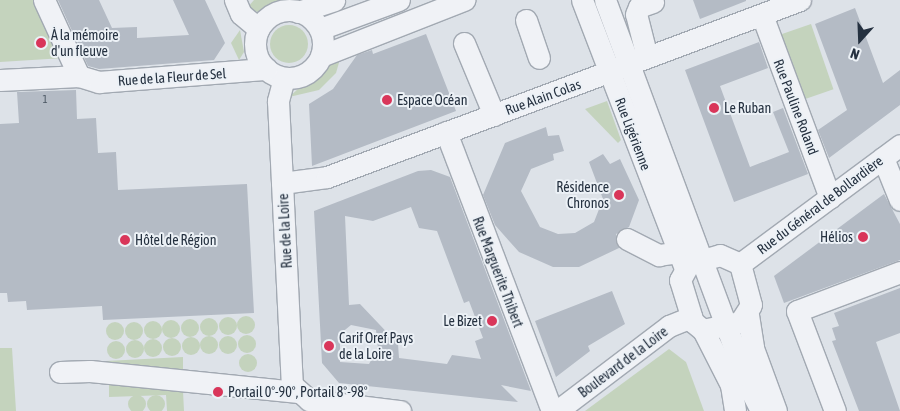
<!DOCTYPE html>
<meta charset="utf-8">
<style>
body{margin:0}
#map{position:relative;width:900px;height:411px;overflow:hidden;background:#dde2e8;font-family:"Asap Condensed",sans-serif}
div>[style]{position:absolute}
.green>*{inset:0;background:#c4d3bd;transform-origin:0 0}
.round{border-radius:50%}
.building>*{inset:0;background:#b4bbc5}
.roads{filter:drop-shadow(1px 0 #a2a9b2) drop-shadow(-1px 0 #a2a9b2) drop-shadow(0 1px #a2a9b2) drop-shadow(0 -1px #a2a9b2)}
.minor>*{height:21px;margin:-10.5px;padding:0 10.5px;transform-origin:10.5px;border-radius:10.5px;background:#f0f2f6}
.minor>.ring{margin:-10.5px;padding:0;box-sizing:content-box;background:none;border:21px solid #f0f2f6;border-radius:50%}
.dots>*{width:14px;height:14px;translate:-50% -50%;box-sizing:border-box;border:2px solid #ecf1f6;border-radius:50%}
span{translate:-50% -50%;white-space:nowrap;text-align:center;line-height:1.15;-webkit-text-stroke:4px #ecf1f6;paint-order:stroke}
.number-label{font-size:11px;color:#495461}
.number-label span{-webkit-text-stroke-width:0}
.poi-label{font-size:14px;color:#253140}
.left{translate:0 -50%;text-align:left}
.right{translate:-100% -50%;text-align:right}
.street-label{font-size:14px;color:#253140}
.north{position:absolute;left:835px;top:15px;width:50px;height:50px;-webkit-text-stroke:4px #ecf1f6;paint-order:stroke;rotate:200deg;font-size:14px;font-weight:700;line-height:20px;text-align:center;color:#253140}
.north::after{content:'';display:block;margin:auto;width:18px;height:22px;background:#253140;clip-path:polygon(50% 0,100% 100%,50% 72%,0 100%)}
</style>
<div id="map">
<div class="green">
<div style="clip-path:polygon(0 0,37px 0,64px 58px,0 62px)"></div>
<div style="clip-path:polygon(254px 0,314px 0,283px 3px,258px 12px,247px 8px)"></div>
<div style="left:811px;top:24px;width:69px;height:39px;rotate:71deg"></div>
<div class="round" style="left:270px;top:25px;width:38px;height:38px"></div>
<div style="clip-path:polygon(240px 30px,244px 52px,239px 60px,231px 43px)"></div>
<div style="clip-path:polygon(340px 59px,336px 73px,319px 90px,289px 97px,325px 65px)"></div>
<div style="clip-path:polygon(607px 101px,621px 140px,618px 143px,585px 109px)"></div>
<div class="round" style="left:237px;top:316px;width:18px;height:18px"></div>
<div class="round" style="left:219px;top:317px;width:18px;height:18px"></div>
<div class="round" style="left:200px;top:318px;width:18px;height:18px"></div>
<div class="round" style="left:181px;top:319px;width:18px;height:18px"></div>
<div class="round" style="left:162px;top:320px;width:18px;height:18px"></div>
<div class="round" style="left:144px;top:321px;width:18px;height:18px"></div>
<div class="round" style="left:106px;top:322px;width:18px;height:18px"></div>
<div class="round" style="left:125px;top:322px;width:18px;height:18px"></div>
<div class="round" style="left:238px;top:335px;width:18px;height:18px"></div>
<div class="round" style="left:200px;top:336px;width:18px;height:18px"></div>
<div class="round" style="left:219px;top:336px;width:18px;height:18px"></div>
<div class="round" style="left:182px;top:337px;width:18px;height:18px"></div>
<div class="round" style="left:163px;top:338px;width:18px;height:18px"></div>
<div class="round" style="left:144px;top:339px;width:18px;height:18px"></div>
<div class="round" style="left:126px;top:340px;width:18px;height:18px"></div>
<div class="round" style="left:107px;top:341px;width:18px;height:18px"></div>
<div style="clip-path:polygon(0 348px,12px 348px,16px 411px,0 411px)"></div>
<div style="clip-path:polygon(669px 349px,686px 362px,704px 411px,585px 411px)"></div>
<div class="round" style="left:239px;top:354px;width:18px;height:18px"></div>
<div style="clip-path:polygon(183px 357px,183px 373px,106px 363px,106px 361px)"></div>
<div style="clip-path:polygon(109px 381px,183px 391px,184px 411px,167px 411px,166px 395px,109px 397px)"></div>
<div class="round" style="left:147px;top:395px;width:18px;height:18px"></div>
<div class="round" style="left:128px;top:395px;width:18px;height:18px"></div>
</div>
<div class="building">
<div style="clip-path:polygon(58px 0,99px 0,112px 28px,137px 27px,137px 38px,189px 35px,173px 0,205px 0,225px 43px,214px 60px,99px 69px,88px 66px)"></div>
<div style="clip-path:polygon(693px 0,746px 0,746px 1px,700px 19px)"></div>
<div style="clip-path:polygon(855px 8px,883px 83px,900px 70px,900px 105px,829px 158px,818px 130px,847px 110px,815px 24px)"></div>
<div style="clip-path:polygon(426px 34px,456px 111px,312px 166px,309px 104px,333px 89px,357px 55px,372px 50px,373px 54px)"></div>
<div style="clip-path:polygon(759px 42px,768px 68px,720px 86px,750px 167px,789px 152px,773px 112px,783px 108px,808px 174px,734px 202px,685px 70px)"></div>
<div style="clip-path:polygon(76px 90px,77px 119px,96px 118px,98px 153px,116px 152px,118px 190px,247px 184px,254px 313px,103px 320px,102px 306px,27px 310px,26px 301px,8px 302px,7px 293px,0 293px,0 124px,19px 123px,17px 92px)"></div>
<div style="clip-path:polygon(546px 127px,548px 136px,559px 135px,564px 151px,553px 154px,554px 160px,531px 169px,521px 191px,540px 227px,558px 234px,575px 233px,594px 222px,603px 199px,589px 162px,603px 154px,610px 164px,620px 159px,639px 200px,629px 227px,616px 234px,619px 248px,579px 267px,553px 267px,519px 252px,495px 225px,483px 195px,505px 143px)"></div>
<div style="clip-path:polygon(evenodd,431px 170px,450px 177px,531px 391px,501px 385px,518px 402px,339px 383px,322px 363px,314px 211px,418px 171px,431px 170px,411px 207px,419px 228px,437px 231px,464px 303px,469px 301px,483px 338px,475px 341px,481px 359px,452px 355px,447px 364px,399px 358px,398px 344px,360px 304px,349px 305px,345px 216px,373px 221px,411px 207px,431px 170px,351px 325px,376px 330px,378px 348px,369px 364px,340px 362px,340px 334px,351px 325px)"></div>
<div style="clip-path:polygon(884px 194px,900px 224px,900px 260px,784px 303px,774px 276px)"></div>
<div style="clip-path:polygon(900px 288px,900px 333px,876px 342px,900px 411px,859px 411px,832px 341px,836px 340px,832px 328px,839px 326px,834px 313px)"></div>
<div style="clip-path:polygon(612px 291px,625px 324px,588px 346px,590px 351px,556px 377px,535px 321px)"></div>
</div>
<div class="roads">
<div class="minor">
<div style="left:44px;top:0;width:84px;rotate:65.3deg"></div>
<div style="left:235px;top:0;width:15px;rotate:67deg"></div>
<div style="left:241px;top:14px;width:23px;rotate:40deg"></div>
<div style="left:582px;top:0;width:287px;rotate:69deg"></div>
<div style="left:605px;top:0;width:413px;rotate:69.6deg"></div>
<div style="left:749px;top:387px;width:27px;rotate:63deg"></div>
<div class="ring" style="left:255px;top:10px;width:47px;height:47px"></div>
<div style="left:298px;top:12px;width:38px;rotate:-18deg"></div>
<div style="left:762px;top:15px;width:195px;rotate:69.6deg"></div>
<div style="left:526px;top:20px;width:40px;rotate:71.1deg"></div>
<div style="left:320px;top:29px;width:84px;rotate:-20.2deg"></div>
<div style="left:464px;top:43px;width:78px;rotate:67.4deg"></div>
<div style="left:321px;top:56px;width:154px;rotate:-21.4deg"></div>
<div style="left:647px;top:57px;width:44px;rotate:-104.3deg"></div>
<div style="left:636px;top:14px;width:8px;rotate:-67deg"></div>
<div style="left:639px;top:7px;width:15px;rotate:-20deg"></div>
<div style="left:284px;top:78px;width:24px;rotate:105deg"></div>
<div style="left:278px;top:101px;width:284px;rotate:87.2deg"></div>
<div style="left:292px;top:385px;width:23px;rotate:41deg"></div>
<div style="left:309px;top:400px;width:92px;rotate:6.9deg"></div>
<div style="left:0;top:80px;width:79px;rotate:-2.9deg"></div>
<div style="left:79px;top:76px;width:21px;rotate:17deg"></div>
<div style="left:99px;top:82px;width:168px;rotate:-4.5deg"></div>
<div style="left:446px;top:132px;width:298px;rotate:69.2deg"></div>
<div style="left:883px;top:158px;width:45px;rotate:68deg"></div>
<div style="left:282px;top:183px;width:45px;rotate:-7.6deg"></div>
<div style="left:327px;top:177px;width:505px;rotate:-20.52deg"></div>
<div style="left:627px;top:239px;width:36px;rotate:27deg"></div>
<div style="left:659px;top:255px;width:19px;rotate:-9deg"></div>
<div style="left:720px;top:255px;width:22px;rotate:24deg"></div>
<div style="left:740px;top:264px;width:42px;rotate:75deg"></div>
<div style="left:751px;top:305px;width:20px;rotate:123deg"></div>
<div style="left:740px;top:322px;width:38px;rotate:168deg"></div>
<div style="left:703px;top:330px;width:13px;rotate:-141deg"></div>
<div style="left:693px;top:322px;width:44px;rotate:-107.2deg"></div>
<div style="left:680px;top:280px;width:18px;rotate:-61deg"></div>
<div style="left:689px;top:264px;width:32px;rotate:-16deg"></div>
<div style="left:740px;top:264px;width:199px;rotate:-36.6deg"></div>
<div style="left:748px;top:315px;width:33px;rotate:81deg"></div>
<div style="left:753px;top:348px;width:67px;rotate:69.9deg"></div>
<div style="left:703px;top:330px;width:62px;rotate:63deg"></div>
<div style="left:731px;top:385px;width:26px;rotate:81deg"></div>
<div style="left:60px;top:372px;width:30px;rotate:-2deg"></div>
<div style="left:90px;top:371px;width:207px;rotate:5.8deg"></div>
<div style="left:557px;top:411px;width:141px;rotate:-37.2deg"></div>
<div style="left:669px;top:326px;width:24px;rotate:-22deg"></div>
<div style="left:835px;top:411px;width:107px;rotate:-110.8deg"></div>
<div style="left:797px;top:311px;width:110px;rotate:-20.7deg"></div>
</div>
</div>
<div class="dots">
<div style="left:41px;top:43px;background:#d9365a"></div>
<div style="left:387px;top:100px;background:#d9365a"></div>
<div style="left:714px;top:108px;background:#d9365a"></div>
<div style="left:619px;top:195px;background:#d9365a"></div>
<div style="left:863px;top:237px;background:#d9365a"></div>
<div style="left:125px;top:240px;background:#d9365a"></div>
<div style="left:492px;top:321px;background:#d9365a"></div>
<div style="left:329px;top:346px;background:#d9365a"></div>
<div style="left:218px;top:392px;background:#d9365a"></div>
</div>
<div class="number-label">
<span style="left:45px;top:99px">1</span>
</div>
<div class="poi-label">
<span class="left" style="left:51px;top:43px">À la mémoire<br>d'un fleuve</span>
<span class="left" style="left:397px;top:100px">Espace Océan</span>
<span class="left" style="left:724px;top:108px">Le Ruban</span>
<span class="right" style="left:609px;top:195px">Résidence<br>Chronos</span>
<span class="right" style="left:853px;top:237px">Hélios</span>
<span class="left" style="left:135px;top:240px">Hôtel de Région</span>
<span class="right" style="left:482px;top:321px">Le Bizet</span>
<span class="left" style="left:339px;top:346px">Carif Oref Pays<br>de la Loire</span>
<span class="left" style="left:228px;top:392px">Portail 0°-90°, Portail 8°-98°</span>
</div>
<div class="street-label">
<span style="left:172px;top:77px;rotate:-4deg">Rue de la Fleur de Sel</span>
<span style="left:543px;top:97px;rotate:-20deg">Rue Alain Colas</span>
<span style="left:796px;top:107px;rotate:69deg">Rue Pauline Roland</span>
<span style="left:633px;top:134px;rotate:69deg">Rue Ligérienne</span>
<span style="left:820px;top:205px;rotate:-37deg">Rue du Général de Bollardière</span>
<span style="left:285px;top:231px;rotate:-93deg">Rue de la Loire</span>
<span style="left:498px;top:272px;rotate:69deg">Rue Marguerite Thibert</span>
<span style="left:623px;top:362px;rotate:-37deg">Boulevard de la Loire</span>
</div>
<div class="north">N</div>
</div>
